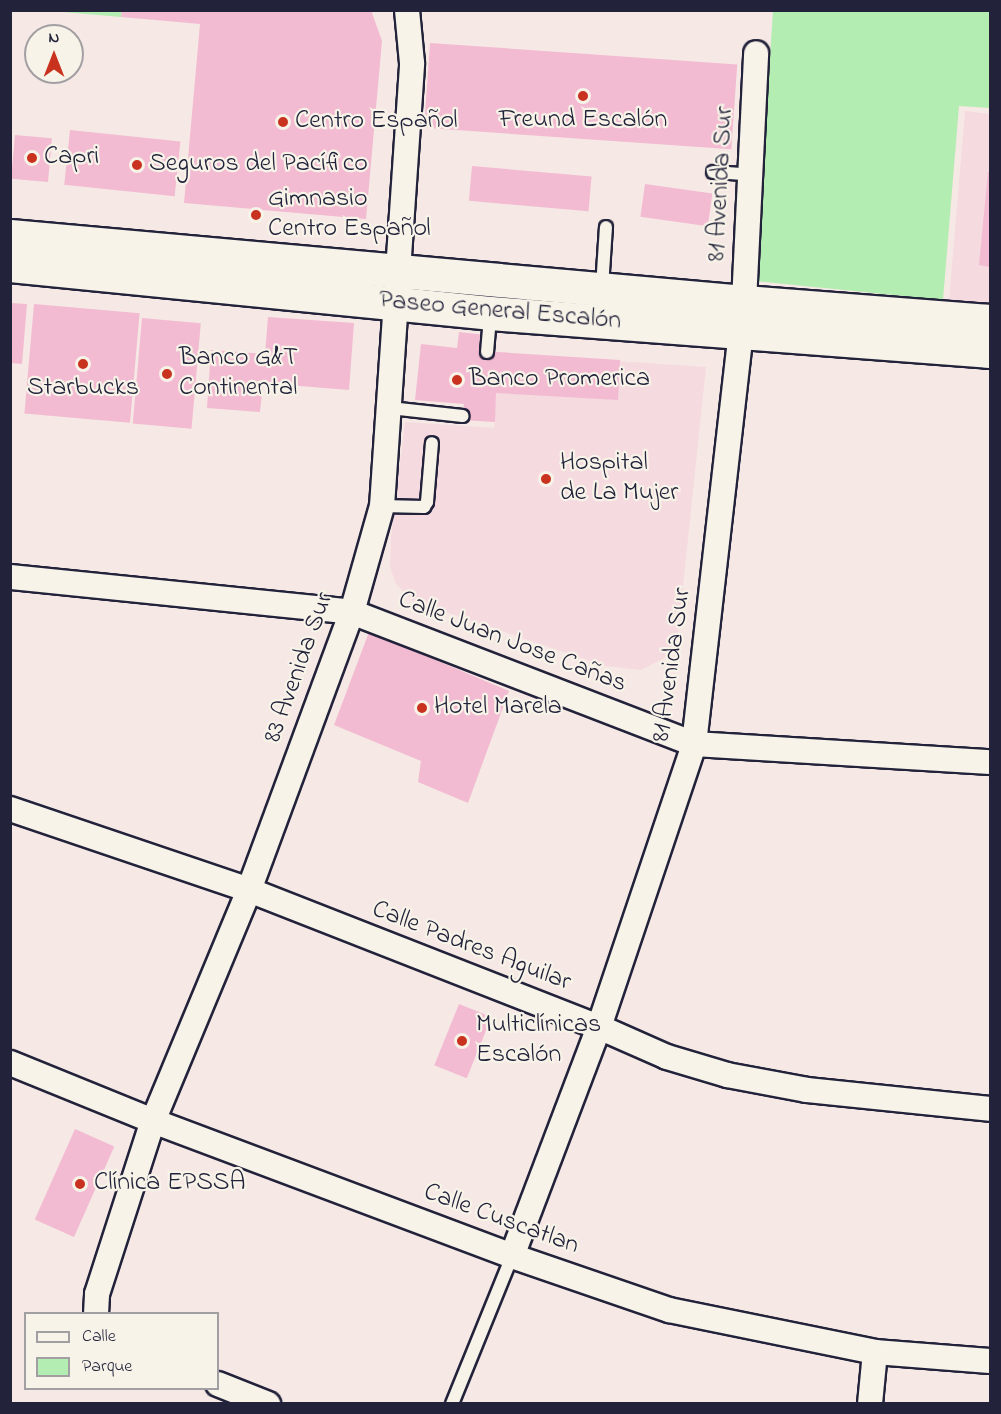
<!DOCTYPE html>
<meta charset="utf-8">
<style>
body{margin:0}
#map{position:relative;width:1001px;height:1414px;overflow:hidden;background:#f6e8e4;font-family:"Indie Flower",sans-serif}
div>[style]{position:absolute}
.built>*{inset:0;background:#f5dadf}
.green>*{inset:0;background:#b4edb1}
.building>*{inset:0;background:#f2bbd2;transform-origin:0 0}
.roads{filter:drop-shadow(2px 0 #22223b) drop-shadow(-2px 0 #22223b) drop-shadow(0 2px #22223b) drop-shadow(0 -2px #22223b)}
.service>*{height:12px;margin:-6px;padding:0 6px;transform-origin:6px;border-radius:6px;background:#f7f3e8}
.minor>*{height:24px;margin:-12px;padding:0 12px;transform-origin:12px;border-radius:12px;background:#f7f3e8}
.secondary>*{height:33px;margin:-16.5px;padding:0 16.5px;transform-origin:16.5px;border-radius:16.5px;background:#f7f3e8}
.dots>*{width:16px;height:16px;translate:-50% -50%;box-sizing:border-box;border:3px solid #f7f3e8;border-radius:50%}
span{translate:-50% -50%;white-space:nowrap;text-align:center;line-height:1.15;-webkit-text-stroke:4.5px #f7f3e8;paint-order:stroke}
.poi-label{font-size:26px;color:#22223b}
.left{translate:0 -50%;text-align:left}
.street-label{font-size:26px;color:#22223b}
.frame{position:absolute;inset:0;border:12px solid #22223b;pointer-events:none}
.legend{position:absolute;left:24px;top:1312px;width:195px;height:78px;box-sizing:border-box;background:#f7f3e8;border:2px solid #a29fa3;margin:0;padding:8px 10px;list-style:none;font-size:18px;color:#22223b}
.legend li{display:flex;align-items:center;gap:12px;height:30px}
.legend b{width:30px;border:2px solid #a29fa3}
.north{position:absolute;left:24px;top:24px;width:60px;height:60px;box-sizing:border-box;background:#f7f3e8;border:2px solid #a29fa3;border-radius:50%;rotate:0deg;font-size:16px;font-weight:700;line-height:24px;text-align:center;color:#22223b}
.north::after{content:'';display:block;margin:auto;width:21px;height:27px;background:#c8321e;clip-path:polygon(50% 0,100% 100%,50% 72%,0 100%)}
</style>
<div id="map">
<div class="built">
<div style="clip-path:polygon(965px 111px,990px 114px,990px 305px,949px 301px)"></div>
<div style="clip-path:polygon(498px 353px,706px 367px,678px 634px,668px 656px,641px 670px,605px 666px,413px 601px,396px 584px,390px 567px,391px 538px,405px 422px,494px 428px)"></div>
</div>
<div class="green">
<div style="clip-path:polygon(51px 11px,122px 11px,121px 17px)"></div>
<div style="clip-path:polygon(773px 11px,990px 11px,990px 108px,959px 106px,943px 300px,755px 281px)"></div>
</div>
<div class="building">
<div style="clip-path:polygon(122px 10px,371px 10px,382px 41px,366px 219px,184px 203px,200px 24px,121px 17px)"></div>
<div style="left:430px;top:43px;width:308px;height:85px;rotate:4deg"></div>
<div style="left:70px;top:130px;width:111px;height:55px;rotate:6deg"></div>
<div style="left:15px;top:135px;width:37px;height:44px;rotate:5deg"></div>
<div style="left:472px;top:166px;width:120px;height:35px;rotate:5deg"></div>
<div style="clip-path:polygon(988px 172px,990px 172px,990px 267px,979px 265px)"></div>
<div style="left:645px;top:184px;width:68px;height:33px;rotate:8deg"></div>
<div style="clip-path:polygon(10px 303px,27px 304px,22px 364px,10px 363px)"></div>
<div style="left:34px;top:304px;width:106px;height:110px;rotate:5deg"></div>
<div style="clip-path:polygon(268px 317px,354px 323px,349px 390px,263px 383px,260px 412px,207px 408px,211px 350px,265px 354px)"></div>
<div style="left:142px;top:318px;width:59px;height:106px;rotate:5deg"></div>
<div style="clip-path:polygon(459px 332px,485px 335px,483px 351px,620px 360px,618px 400px,496px 393px,495px 422px,462px 420px,464px 404px,415px 400px,421px 344px,457px 348px)"></div>
<div style="clip-path:polygon(369px 632px,509px 691px,468px 803px,418px 782px,421px 761px,334px 725px)"></div>
<div style="left:459px;top:1004px;width:35px;height:66px;rotate:22deg"></div>
<div style="left:75px;top:1129px;width:43px;height:99px;rotate:24deg"></div>
</div>
<div class="roads">
<div class="service">
<div style="left:713px;top:172px;width:39px;rotate:4deg"></div>
<div style="left:602px;top:287px;width:60px;rotate:-86.2deg"></div>
<div style="left:487px;top:352px;width:38px;rotate:-85deg"></div>
<div style="left:390px;top:408px;width:73px;rotate:6.3deg"></div>
<div style="left:382px;top:506px;width:42px;rotate:1.4deg"></div>
<div style="left:424px;top:507px;width:6px;rotate:-59deg"></div>
<div style="left:427px;top:502px;width:59px;rotate:-85.2deg"></div>
<div style="left:452px;top:1404px;width:160px;rotate:-67.9deg"></div>
</div>
<div class="minor">
<div style="left:10px;top:577px;width:344px;rotate:5.8deg"></div>
<div style="left:352px;top:612px;width:367px;rotate:21.1deg"></div>
<div style="left:694px;top:744px;width:297px;rotate:3.5deg"></div>
<div style="left:10px;top:809px;width:252px;rotate:18.7deg"></div>
<div style="left:249px;top:890px;width:376px;rotate:21.4deg"></div>
<div style="left:599px;top:1027px;width:74px;rotate:23.8deg"></div>
<div style="left:667px;top:1057px;width:63px;rotate:16.7deg"></div>
<div style="left:727px;top:1075px;width:81px;rotate:10.6deg"></div>
<div style="left:807px;top:1090px;width:184px;rotate:5.9deg"></div>
<div style="left:10px;top:1063px;width:154px;rotate:22.1deg"></div>
<div style="left:153px;top:1121px;width:384px;rotate:20.6deg"></div>
<div style="left:512px;top:1256px;width:166px;rotate:19deg"></div>
<div style="left:669px;top:1310px;width:210px;rotate:11.5deg"></div>
<div style="left:875px;top:1352px;width:115px;rotate:4.5deg"></div>
<div style="left:512px;top:1256px;width:245px;rotate:-69.2deg"></div>
<div style="left:599px;top:1027px;width:299px;rotate:-71.4deg"></div>
<div style="left:694px;top:744px;width:445px;rotate:-83.5deg"></div>
<div style="left:744px;top:302px;width:249px;rotate:-87.2deg"></div>
<div style="left:96px;top:1314px;width:20px;rotate:-87deg"></div>
<div style="left:97px;top:1294px;width:182px;rotate:-72.1deg"></div>
<div style="left:153px;top:1121px;width:250px;rotate:-67.4deg"></div>
<div style="left:249px;top:890px;width:296px;rotate:-69.7deg"></div>
<div style="left:352px;top:612px;width:110px;rotate:-74.2deg"></div>
<div style="left:382px;top:506px;width:444px;rotate:-86.1deg"></div>
<div style="left:412px;top:63px;width:53px;rotate:-95.4deg"></div>
<div style="left:218px;top:1384px;width:54px;rotate:21.8deg"></div>
<div style="left:870px;top:1404px;width:52px;rotate:-84.5deg"></div>
</div>
<div class="secondary">
<div style="left:10px;top:236px;width:737px;rotate:5.14deg"></div>
<div style="left:744px;top:302px;width:247px;rotate:4.4deg"></div>
<div style="left:10px;top:265px;width:482px;rotate:5.7deg"></div>
<div style="left:490px;top:313px;width:501px;rotate:4.35deg"></div>
</div>
</div>
<div class="dots">
<div style="left:583px;top:96px;background:#c8321e"></div>
<div style="left:283px;top:122px;background:#c8321e"></div>
<div style="left:32px;top:158px;background:#c8321e"></div>
<div style="left:137px;top:165px;background:#c8321e"></div>
<div style="left:256px;top:215px;background:#c8321e"></div>
<div style="left:83px;top:364px;background:#c8321e"></div>
<div style="left:167px;top:374px;background:#c8321e"></div>
<div style="left:457px;top:380px;background:#c8321e"></div>
<div style="left:546px;top:479px;background:#c8321e"></div>
<div style="left:422px;top:708px;background:#c8321e"></div>
<div style="left:462px;top:1041px;background:#c8321e"></div>
<div style="left:80px;top:1184px;background:#c8321e"></div>
</div>
<div class="poi-label">
<span style="left:583px;top:121px">Freund Escalón</span>
<span class="left" style="left:295px;top:122px">Centro Español</span>
<span class="left" style="left:44px;top:158px">Capri</span>
<span class="left" style="left:149px;top:165px">Seguros del Pacífico</span>
<span class="left" style="left:268px;top:215px">Gimnasio<br>Centro Español</span>
<span class="left" style="left:179px;top:374px">Banco G&amp;T<br>Continental</span>
<span class="left" style="left:469px;top:380px">Banco Promerica</span>
<span style="left:83px;top:389px">Starbucks</span>
<span class="left" style="left:560px;top:479px">Hospital<br>de La Mujer</span>
<span class="left" style="left:434px;top:708px">Hotel Marela</span>
<span class="left" style="left:476px;top:1041px">Multiclínicas<br>Escalón</span>
<span class="left" style="left:94px;top:1184px">Clínica EPSSA</span>
</div>
<div class="street-label">
<span style="left:722px;top:184px;rotate:-87deg">81 Avenida Sur</span>
<span style="left:500px;top:312px;rotate:5deg">Paseo General Escalón</span>
<span style="left:512px;top:643px;rotate:21deg">Calle Juan Jose Cañas</span>
<span style="left:673px;top:665px;rotate:-82deg">81 Avenida Sur</span>
<span style="left:300px;top:668px;rotate:-70deg">83 Avenida Sur</span>
<span style="left:471px;top:947px;rotate:21deg">Calle Padres Aguilar</span>
<span style="left:501px;top:1220px;rotate:20deg">Calle Cuscatlan</span>
</div>
<div class="frame"></div>
<ul class="legend">
<li><b style="height:8px;background:#f7f3e8"></b>Calle</li>
<li><b style="height:16px;background:#b4edb1"></b>Parque</li>
</ul>
<div class="north">N</div>
</div>
